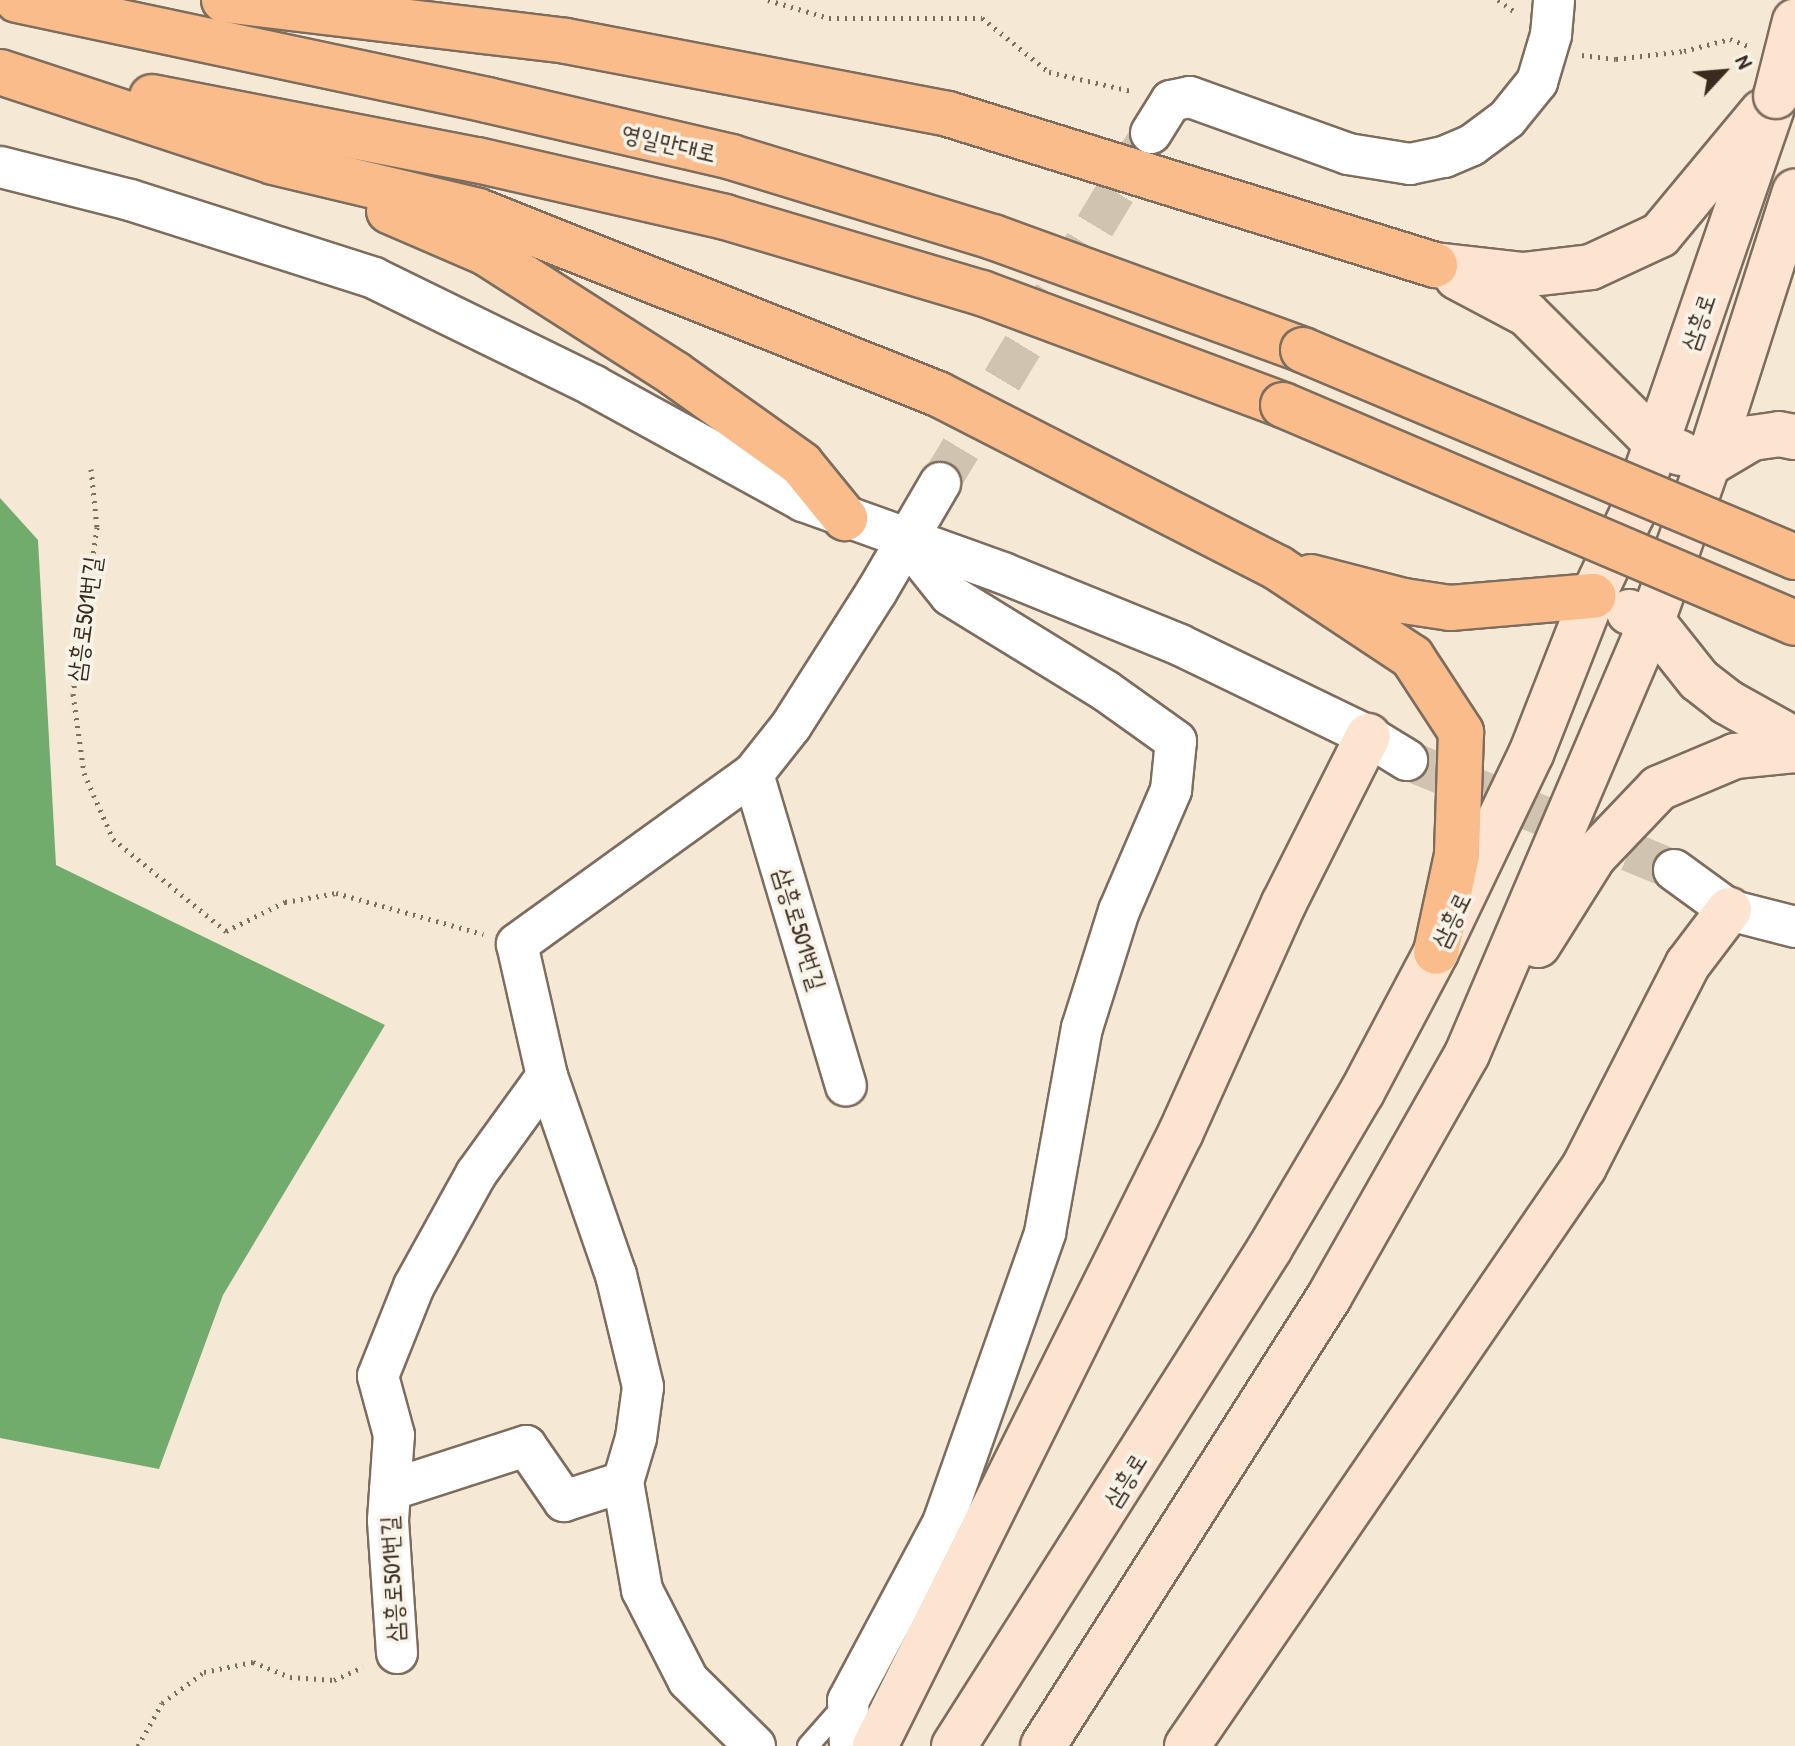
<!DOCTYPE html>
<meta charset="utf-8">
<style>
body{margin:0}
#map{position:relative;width:1795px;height:1746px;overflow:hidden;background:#f5e9d5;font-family:"Patrick Hand","Poor Story",sans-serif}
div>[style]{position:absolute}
.forest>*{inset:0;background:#71ac6c}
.minor-tunnel>*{height:40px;margin-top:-20px;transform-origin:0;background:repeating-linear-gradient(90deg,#d0c3b0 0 40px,transparent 0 60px)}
.path>*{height:5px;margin-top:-2.5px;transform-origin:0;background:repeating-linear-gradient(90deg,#7c6d5e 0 2px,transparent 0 8px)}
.roads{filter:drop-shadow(2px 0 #7c6d5e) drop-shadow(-2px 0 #7c6d5e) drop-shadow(0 2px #7c6d5e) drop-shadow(0 -2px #7c6d5e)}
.service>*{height:20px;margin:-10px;padding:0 10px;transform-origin:10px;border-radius:10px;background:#fff}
.minor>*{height:40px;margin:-20px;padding:0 20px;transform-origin:20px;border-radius:20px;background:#fff}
.secondary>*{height:44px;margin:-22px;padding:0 22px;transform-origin:22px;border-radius:22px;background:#fde4d0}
.trunk>*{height:44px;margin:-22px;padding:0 22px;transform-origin:22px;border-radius:22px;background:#f9bc8a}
.bridges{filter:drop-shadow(2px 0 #7c6d5e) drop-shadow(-2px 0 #7c6d5e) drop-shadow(0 2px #7c6d5e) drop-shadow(0 -2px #7c6d5e)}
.secondary-bridge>*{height:44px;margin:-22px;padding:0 22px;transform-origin:22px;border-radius:22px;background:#fde4d0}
.trunk-bridge>*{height:44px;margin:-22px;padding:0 22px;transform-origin:22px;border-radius:22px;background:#f9bc8a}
span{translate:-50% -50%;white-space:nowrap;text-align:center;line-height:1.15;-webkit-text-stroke:7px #f7f3e8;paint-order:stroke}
.street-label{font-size:24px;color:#3b2a1e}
.north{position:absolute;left:1683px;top:32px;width:80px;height:80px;-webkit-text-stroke:6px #f7f3e8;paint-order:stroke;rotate:64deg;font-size:22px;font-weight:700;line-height:32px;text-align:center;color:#3b2a1e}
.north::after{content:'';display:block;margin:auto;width:28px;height:36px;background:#3b2a1e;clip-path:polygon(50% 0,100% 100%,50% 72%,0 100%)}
</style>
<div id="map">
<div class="forest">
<div style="clip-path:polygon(0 498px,38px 540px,56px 865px,385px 1025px,223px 1295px,159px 1469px,0 1438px)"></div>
</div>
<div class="minor-tunnel">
<div style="left:940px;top:483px;width:409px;rotate:-58.9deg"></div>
<div style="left:1407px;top:760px;width:289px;rotate:22.4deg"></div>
</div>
<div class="path">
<div style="left:768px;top:0;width:64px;rotate:16.4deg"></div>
<div style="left:829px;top:18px;width:153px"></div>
<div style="left:982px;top:18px;width:86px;rotate:38.9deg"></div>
<div style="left:1049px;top:72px;width:84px;rotate:13deg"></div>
<div style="left:1498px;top:0;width:19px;rotate:35deg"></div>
<div style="left:1582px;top:55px;width:34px;rotate:7deg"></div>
<div style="left:1616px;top:59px;width:68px;rotate:-6.7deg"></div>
<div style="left:1684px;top:51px;width:48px;rotate:-14.6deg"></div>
<div style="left:1730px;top:39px;width:19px;rotate:21deg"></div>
<div style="left:91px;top:469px;width:58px;rotate:84.1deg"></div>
<div style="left:97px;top:527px;width:169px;rotate:98.2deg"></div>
<div style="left:73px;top:694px;width:80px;rotate:82.1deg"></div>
<div style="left:84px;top:773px;width:72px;rotate:66.3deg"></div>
<div style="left:113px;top:839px;width:146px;rotate:39.2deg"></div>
<div style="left:226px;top:931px;width:66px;rotate:-26.2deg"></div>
<div style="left:285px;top:902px;width:52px;rotate:-10deg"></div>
<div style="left:336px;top:893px;width:153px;rotate:15.6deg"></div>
<div style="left:138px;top:1746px;width:49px;rotate:-60.8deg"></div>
<div style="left:162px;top:1703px;width:52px;rotate:-36.4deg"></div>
<div style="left:204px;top:1672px;width:50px;rotate:-11.5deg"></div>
<div style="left:253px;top:1662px;width:40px;rotate:22deg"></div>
<div style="left:290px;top:1677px;width:44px;rotate:3.9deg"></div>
<div style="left:334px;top:1680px;width:32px;rotate:-24deg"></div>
</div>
<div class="roads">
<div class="service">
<div style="left:808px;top:1746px;width:56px;rotate:-48.6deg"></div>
</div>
<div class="minor">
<div style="left:1151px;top:133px;width:38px;rotate:-58deg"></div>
<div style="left:1171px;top:101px;width:19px;rotate:-12deg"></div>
<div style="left:1190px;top:97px;width:168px;rotate:19.8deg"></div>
<div style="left:1348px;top:154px;width:63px;rotate:9.2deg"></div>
<div style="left:1410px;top:164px;width:35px;rotate:-12deg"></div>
<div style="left:1444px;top:157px;width:30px;rotate:-23deg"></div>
<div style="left:1472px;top:145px;width:44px;rotate:-36.6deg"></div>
<div style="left:1507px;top:119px;width:48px;rotate:-51deg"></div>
<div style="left:1537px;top:82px;width:49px;rotate:-73.4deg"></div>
<div style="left:1551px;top:35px;width:35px;rotate:-85deg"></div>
<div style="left:0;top:167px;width:134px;rotate:14.2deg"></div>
<div style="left:130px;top:200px;width:256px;rotate:17.7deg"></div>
<div style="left:374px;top:278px;width:245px;rotate:26.1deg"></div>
<div style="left:594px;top:386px;width:239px;rotate:28.8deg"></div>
<div style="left:803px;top:501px;width:213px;rotate:19.8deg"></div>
<div style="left:1003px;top:573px;width:191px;rotate:22.1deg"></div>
<div style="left:1180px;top:645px;width:209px;rotate:25.8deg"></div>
<div style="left:1368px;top:736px;width:46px;rotate:31.6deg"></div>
<div style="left:753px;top:774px;width:325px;rotate:73.4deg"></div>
<div style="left:1674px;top:870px;width:68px;rotate:36deg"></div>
<div style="left:1729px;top:910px;width:68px;rotate:14.4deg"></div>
<div style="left:547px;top:1076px;width:211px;rotate:70.9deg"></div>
<div style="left:616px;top:1275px;width:115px;rotate:76.4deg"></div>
<div style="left:643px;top:1387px;width:51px;rotate:97.8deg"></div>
<div style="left:636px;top:1438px;width:46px;rotate:106.5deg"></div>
<div style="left:623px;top:1482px;width:110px;rotate:80deg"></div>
<div style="left:642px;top:1590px;width:101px;rotate:62.9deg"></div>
<div style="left:688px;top:1680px;width:94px;rotate:44.6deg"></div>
<div style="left:390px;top:1490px;width:143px;rotate:-17.9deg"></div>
<div style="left:526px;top:1446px;width:67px;rotate:55.4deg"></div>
<div style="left:564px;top:1501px;width:62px;rotate:-17.9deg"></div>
<div style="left:397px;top:1653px;width:133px;rotate:-93.9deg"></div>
<div style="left:388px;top:1520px;width:85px;rotate:-86deg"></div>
<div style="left:394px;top:1435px;width:61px;rotate:-105.2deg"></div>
<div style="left:378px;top:1376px;width:97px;rotate:-68.2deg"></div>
<div style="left:414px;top:1286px;width:128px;rotate:-61deg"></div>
<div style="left:476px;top:1174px;width:121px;rotate:-54.1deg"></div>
<div style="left:547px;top:1076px;width:135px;rotate:-102.8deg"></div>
<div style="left:517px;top:944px;width:291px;rotate:-35.8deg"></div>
<div style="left:753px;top:774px;width:61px;rotate:-51.6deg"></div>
<div style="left:791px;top:726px;width:160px;rotate:-57.5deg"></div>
<div style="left:877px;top:591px;width:125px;rotate:-59.7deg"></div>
<div style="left:850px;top:1746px;width:45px;rotate:-92.5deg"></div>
<div style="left:848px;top:1701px;width:202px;rotate:-61.9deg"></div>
<div style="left:943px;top:1523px;width:307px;rotate:-70.6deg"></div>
<div style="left:1045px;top:1233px;width:208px;rotate:-79.8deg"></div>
<div style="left:1082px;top:1028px;width:123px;rotate:-72.5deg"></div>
<div style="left:1119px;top:911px;width:132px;rotate:-66.7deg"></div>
<div style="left:1171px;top:790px;width:49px;rotate:-84.2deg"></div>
<div style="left:1176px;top:741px;width:86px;rotate:-144.5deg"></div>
<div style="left:1106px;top:691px;width:183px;rotate:-148.4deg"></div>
<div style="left:950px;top:595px;width:70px;rotate:-128.7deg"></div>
</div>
<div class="secondary">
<div style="left:1435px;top:265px;width:89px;rotate:6.5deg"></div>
<div style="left:1523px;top:275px;width:68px;rotate:-6.7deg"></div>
<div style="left:1591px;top:267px;width:76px;rotate:-24.9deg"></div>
<div style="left:1660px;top:235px;width:160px;rotate:-50.3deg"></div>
<div style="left:1457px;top:277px;width:79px;rotate:27.9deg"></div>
<div style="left:1527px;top:314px;width:184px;rotate:45deg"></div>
<div style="left:1657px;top:444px;width:25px;rotate:21deg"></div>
<div style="left:1708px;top:464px;width:51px;rotate:-30.6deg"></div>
<div style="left:1752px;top:438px;width:27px;rotate:-8deg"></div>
<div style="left:1779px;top:434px;width:16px;rotate:11deg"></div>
<div style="left:1629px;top:612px;width:25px;rotate:21deg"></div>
<div style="left:1652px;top:621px;width:75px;rotate:51.5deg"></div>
<div style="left:1699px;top:680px;width:36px;rotate:38deg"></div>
<div style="left:1727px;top:702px;width:78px;rotate:29.2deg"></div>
<div style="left:1538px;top:945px;width:105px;rotate:-57.8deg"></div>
<div style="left:1594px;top:856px;width:94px;rotate:-46.3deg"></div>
<div style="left:1659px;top:788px;width:82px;rotate:-22.8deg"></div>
<div style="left:1735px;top:756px;width:60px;rotate:-5.7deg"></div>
<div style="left:875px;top:1746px;width:686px;rotate:-63.51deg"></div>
<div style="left:1181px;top:1132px;width:251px;rotate:-65.8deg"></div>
<div style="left:1284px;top:903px;width:187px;rotate:-63.3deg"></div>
<div style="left:954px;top:1746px;width:590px;rotate:-57.6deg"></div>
<div style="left:1270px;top:1248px;width:181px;rotate:-59.5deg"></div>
<div style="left:1362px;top:1092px;width:158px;rotate:-62.1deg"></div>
<div style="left:1436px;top:952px;width:220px;rotate:-64.4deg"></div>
<div style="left:1531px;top:754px;width:170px;rotate:-68.6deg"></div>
<div style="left:1593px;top:596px;width:91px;rotate:-64.6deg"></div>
<div style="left:1632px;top:514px;width:442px;rotate:-71deg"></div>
<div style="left:1043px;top:1746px;width:532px;rotate:-57.5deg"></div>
<div style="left:1329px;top:1297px;width:279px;rotate:-60.4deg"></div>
<div style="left:1467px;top:1054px;width:471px;rotate:-66.9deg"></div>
<div style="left:1652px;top:621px;width:167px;rotate:-70.4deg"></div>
<div style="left:1708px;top:464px;width:286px;rotate:-72.3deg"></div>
<div style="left:1187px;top:1746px;width:702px;rotate:-55.56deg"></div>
<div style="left:1584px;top:1167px;width:228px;rotate:-62.9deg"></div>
<div style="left:1688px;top:964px;width:68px;rotate:-52.8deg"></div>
</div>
<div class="trunk">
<div style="left:17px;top:0;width:481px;rotate:12deg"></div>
<div style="left:487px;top:100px;width:251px;rotate:13.1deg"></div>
<div style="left:731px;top:157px;width:274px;rotate:17deg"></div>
<div style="left:993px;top:237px;width:330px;rotate:20deg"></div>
<div style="left:224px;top:0;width:344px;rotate:6.8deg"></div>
<div style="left:566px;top:41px;width:389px;rotate:10.8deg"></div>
<div style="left:948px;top:114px;width:510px;rotate:17.23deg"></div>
<div style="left:0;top:72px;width:287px;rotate:18.2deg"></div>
<div style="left:273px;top:162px;width:211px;rotate:13.4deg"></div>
<div style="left:478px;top:211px;width:495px;rotate:21.7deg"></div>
<div style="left:938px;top:394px;width:382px;rotate:27.1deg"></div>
<div style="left:1278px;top:568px;width:161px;rotate:33.6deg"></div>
<div style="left:1412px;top:657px;width:90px;rotate:56.8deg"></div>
<div style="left:1461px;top:732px;width:123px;rotate:91.9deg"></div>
<div style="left:1457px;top:855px;width:99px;rotate:102.2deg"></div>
<div style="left:152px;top:97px;width:331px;rotate:11deg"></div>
<div style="left:477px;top:160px;width:254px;rotate:12.9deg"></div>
<div style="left:725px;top:217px;width:268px;rotate:16.5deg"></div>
<div style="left:982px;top:293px;width:321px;rotate:20.4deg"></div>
<div style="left:389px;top:211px;width:106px;rotate:23.4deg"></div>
<div style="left:486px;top:253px;width:224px;rotate:32.6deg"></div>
<div style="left:675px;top:374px;width:155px;rotate:35.5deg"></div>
<div style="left:801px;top:464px;width:70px;rotate:50.8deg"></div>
<div style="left:1311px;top:577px;width:96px;rotate:14.5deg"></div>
<div style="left:1404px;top:601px;width:47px;rotate:8.7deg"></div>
<div style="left:1450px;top:608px;width:144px;rotate:-4.8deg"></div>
</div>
</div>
<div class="bridges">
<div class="secondary-bridge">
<div style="left:1776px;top:96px;width:77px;rotate:-75.8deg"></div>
</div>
<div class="trunk-bridge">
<div style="left:1303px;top:350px;width:534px;rotate:22.82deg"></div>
<div style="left:1283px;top:405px;width:556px;rotate:23.06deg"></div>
</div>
</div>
<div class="street-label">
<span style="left:669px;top:143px;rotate:13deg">영일만대로</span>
<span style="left:1698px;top:322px;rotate:-71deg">삼흥로</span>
<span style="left:84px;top:619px;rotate:-82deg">삼흥로501번길</span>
<span style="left:1451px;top:920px;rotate:-64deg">삼흥로</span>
<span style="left:800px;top:929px;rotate:73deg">삼흥로501번길</span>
<span style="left:1125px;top:1480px;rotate:-58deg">삼흥로</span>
<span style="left:392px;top:1579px;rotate:-93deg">삼흥로501번길</span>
</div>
<div class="north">N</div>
</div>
